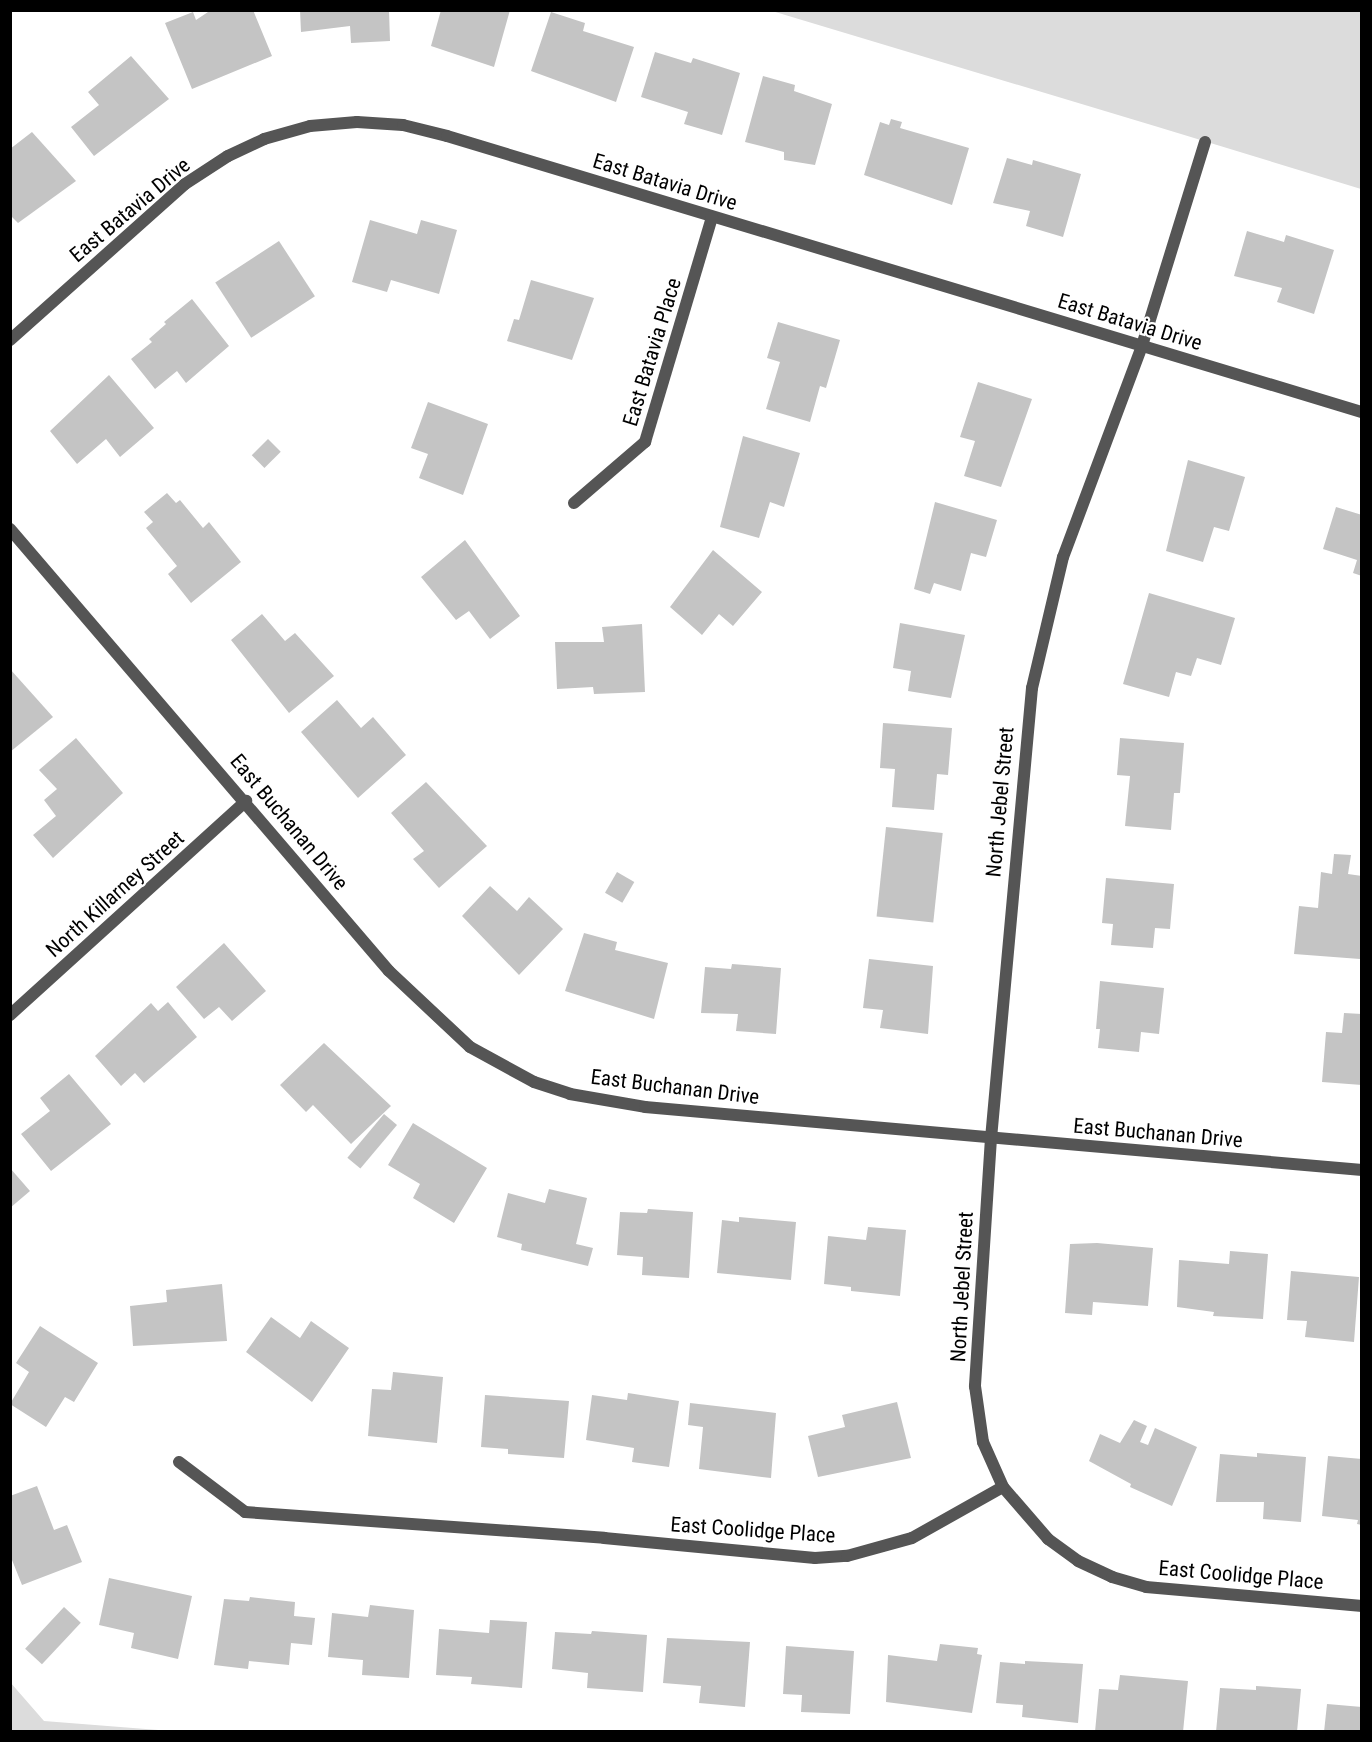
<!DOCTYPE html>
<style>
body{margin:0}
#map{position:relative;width:1372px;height:1742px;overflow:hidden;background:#fff;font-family:"Roboto Condensed",sans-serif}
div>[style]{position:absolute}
.green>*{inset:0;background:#dcdcdc}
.building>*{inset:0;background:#c4c4c4;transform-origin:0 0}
.minor>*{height:12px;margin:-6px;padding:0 6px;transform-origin:6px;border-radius:6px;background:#555}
span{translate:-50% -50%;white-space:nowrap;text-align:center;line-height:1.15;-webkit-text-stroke:4.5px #fff;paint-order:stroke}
.street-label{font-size:21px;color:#000}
.frame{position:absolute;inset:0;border:12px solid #000;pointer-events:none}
</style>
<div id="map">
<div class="green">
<div style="clip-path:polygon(772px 11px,1361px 11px,1361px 189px,1158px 127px)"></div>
<div style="clip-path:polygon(10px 1682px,44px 1721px,171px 1731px,11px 1731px)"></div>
</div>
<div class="building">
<div style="clip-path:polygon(211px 10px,253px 10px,272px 56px,192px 89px,165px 23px,193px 12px,196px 20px)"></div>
<div style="clip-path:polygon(300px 10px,389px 10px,390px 41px,351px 43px,350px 26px,301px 32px)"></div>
<div style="clip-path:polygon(441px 10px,510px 10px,494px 67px,431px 46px)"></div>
<div style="clip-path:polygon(551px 12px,585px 23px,583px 31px,634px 47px,616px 102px,531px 71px)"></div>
<div style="clip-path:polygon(655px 52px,691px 63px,693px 58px,740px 73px,722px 135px,684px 124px,688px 112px,641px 97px)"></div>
<div style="clip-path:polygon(131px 56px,169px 99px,94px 156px,71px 127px,99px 105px,88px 92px)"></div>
<div style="clip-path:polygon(763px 76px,795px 85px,794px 91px,832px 104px,815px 165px,784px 160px,784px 152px,745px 142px)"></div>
<div style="clip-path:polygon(891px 119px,902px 122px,900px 128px,969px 148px,952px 205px,864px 175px,880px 122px,889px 125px)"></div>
<div style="clip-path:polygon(32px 132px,76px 181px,18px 223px,10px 215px,10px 149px)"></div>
<div style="clip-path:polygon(1007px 158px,1032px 165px,1033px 160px,1081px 174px,1063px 237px,1026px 226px,1030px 211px,993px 203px)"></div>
<div style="clip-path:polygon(370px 220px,417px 234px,421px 220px,457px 230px,439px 294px,391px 280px,387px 292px,352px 282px)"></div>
<div style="clip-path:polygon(1247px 231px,1284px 242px,1286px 235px,1334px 250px,1314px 314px,1277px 302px,1282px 288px,1234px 276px)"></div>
<div style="left:279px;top:241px;width:66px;height:76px;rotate:57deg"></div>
<div style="clip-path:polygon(531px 280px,594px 298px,572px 360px,507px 341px,514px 319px,519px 320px)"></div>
<div style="clip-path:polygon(192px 299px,229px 346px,186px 383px,177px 371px,155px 389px,131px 359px,152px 342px,149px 339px,166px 324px,164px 322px)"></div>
<div style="clip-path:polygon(778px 322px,840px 340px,826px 388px,820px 386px,810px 422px,766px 409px,780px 362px,767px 358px)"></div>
<div style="clip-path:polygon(109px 375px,154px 428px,120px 457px,106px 439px,77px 464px,50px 431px)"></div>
<div style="clip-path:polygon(978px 382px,1032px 399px,1001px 487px,964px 476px,975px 441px,960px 437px)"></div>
<div style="clip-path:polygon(428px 402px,488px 424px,463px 495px,419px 478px,428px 454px,411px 448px)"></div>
<div style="clip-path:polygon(743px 436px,800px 453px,784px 507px,770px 502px,759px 538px,720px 527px)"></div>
<div style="left:268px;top:439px;width:18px;height:23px;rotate:45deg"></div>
<div style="clip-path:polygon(1188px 460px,1245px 477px,1229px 531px,1214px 527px,1203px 562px,1166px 551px)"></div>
<div style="clip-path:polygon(167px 493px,176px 503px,180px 500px,203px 528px,209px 522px,241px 562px,191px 603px,168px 574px,177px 566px,146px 528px,153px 522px,144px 512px)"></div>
<div style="clip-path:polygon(935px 502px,997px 520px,986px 557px,971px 553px,961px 591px,934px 583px,930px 594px,914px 589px)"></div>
<div style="clip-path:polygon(1336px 507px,1362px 515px,1362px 576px,1353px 573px,1357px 560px,1323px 549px)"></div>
<div style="clip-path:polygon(465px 540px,520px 616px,490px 639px,469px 611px,456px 620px,421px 577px)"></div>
<div style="clip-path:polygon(713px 550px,762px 592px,733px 626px,719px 614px,702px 635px,670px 607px)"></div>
<div style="clip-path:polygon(1149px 593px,1235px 618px,1221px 665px,1197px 658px,1191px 676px,1176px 672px,1169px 697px,1123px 684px)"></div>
<div style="clip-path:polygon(262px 614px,285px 641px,295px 633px,334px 676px,289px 713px,231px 640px)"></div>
<div style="clip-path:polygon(900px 623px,965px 635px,951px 698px,908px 691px,911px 671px,893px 668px)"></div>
<div style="clip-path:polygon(642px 624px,645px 692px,594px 694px,593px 687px,557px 689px,555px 642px,604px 642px,602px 627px)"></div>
<div style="clip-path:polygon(10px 669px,53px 717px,10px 752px)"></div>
<div style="clip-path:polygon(337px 700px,361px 728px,373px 717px,406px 755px,358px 798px,301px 732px)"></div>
<div style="clip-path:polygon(883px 723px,952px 728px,948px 775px,937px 774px,934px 810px,892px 807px,895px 769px,880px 768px)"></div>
<div style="clip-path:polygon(76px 738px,123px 793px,53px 858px,33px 835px,56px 816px,44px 800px,57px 789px,39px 770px)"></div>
<div style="clip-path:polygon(1120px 738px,1184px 743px,1180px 793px,1174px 793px,1171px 830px,1125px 826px,1130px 776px,1117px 775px)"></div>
<div style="clip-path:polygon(426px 782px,487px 846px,439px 888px,413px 859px,424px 851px,391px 813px)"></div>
<div style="left:886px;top:827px;width:57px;height:90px;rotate:6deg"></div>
<div style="clip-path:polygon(1334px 854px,1351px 855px,1348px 874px,1362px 876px,1360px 959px,1294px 954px,1299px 906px,1318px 908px,1321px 872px,1332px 874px)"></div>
<div style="left:617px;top:872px;width:20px;height:24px;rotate:30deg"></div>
<div style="clip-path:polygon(1106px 878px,1174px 884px,1170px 929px,1155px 928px,1153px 948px,1111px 945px,1113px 924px,1102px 923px)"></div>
<div style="clip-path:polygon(490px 886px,517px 911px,529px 897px,563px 929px,519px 975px,462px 916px)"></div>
<div style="clip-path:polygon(584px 933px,617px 942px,615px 950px,668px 963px,654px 1019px,565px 991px)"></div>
<div style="clip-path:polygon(224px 943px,266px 991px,232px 1021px,219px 1007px,204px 1019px,176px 987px)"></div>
<div style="clip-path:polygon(869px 959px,933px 966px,928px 1034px,880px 1028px,883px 1010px,863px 1008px)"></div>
<div style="clip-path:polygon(732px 964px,781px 968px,776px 1034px,736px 1031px,738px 1014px,701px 1013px,705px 967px,731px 969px)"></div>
<div style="clip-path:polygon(1100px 981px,1164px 988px,1159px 1034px,1141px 1032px,1139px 1052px,1098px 1048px,1100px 1029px,1096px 1029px)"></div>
<div style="clip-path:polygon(168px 1002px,197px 1037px,144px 1083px,135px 1073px,121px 1086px,95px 1056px,151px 1003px,158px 1011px)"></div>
<div style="clip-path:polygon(1344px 1013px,1362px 1014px,1362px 1085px,1322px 1082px,1326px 1032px,1342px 1033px)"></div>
<div style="clip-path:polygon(324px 1043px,391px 1106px,351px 1144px,313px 1105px,306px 1112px,280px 1085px)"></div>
<div style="clip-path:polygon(69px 1074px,111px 1124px,51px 1171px,21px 1134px,50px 1111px,40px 1098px)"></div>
<div style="left:384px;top:1114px;width:17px;height:57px;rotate:40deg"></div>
<div style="clip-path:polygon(413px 1123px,487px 1168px,454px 1223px,413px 1198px,420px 1184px,388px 1165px)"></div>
<div style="clip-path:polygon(10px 1168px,30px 1191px,10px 1208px)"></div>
<div style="clip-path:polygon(549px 1189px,587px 1198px,576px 1244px,593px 1248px,588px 1266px,521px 1250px,522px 1244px,497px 1237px,508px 1193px,545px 1203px)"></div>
<div style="clip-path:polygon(648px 1209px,693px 1212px,689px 1278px,642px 1275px,643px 1257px,617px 1255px,620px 1212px,647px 1213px)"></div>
<div style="clip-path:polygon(739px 1217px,796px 1222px,791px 1280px,717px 1273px,722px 1220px,739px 1222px)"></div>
<div style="clip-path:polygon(868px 1227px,906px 1230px,900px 1296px,851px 1291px,851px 1287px,824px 1284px,828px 1236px,866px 1240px)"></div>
<div style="clip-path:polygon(1097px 1243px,1153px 1248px,1148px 1306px,1093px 1302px,1092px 1315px,1065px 1313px,1070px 1244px)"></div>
<div style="clip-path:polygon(1230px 1251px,1268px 1254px,1263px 1319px,1213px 1316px,1214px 1312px,1177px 1307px,1179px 1260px,1229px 1264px)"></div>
<div style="clip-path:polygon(1291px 1271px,1359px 1277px,1354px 1342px,1305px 1337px,1307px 1321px,1287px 1320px)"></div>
<div style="clip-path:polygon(222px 1284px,227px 1341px,133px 1346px,130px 1306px,167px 1302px,166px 1290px)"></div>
<div style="clip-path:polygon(271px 1317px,300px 1338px,311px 1321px,349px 1348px,312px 1402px,246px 1352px)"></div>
<div style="clip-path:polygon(40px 1326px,98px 1363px,74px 1402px,65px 1397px,46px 1427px,10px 1404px,29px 1372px,16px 1363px)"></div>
<div style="clip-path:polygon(393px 1372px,443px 1377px,437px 1443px,368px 1436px,372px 1389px,391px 1390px)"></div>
<div style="clip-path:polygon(628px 1393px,679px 1401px,669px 1467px,632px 1462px,634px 1448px,586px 1440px,592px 1395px,627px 1400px)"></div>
<div style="clip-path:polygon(485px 1395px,569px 1401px,564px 1458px,508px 1454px,508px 1449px,481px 1447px)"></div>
<div style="clip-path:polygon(897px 1402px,911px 1458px,818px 1477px,808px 1436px,845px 1427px,842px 1415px)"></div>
<div style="clip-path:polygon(690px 1403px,776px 1413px,771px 1478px,699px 1469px,703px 1427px,688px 1425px)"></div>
<div style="clip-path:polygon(1134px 1420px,1147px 1426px,1140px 1442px,1148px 1445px,1155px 1428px,1197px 1447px,1172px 1506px,1130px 1487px,1131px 1484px,1089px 1461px,1100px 1434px,1120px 1443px)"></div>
<div style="clip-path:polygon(1257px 1453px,1306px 1457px,1301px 1522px,1263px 1519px,1264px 1502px,1216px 1502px,1220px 1454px,1257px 1457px)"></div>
<div style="clip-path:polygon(1328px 1456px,1362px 1459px,1362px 1525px,1357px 1524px,1358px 1520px,1322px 1516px)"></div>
<div style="clip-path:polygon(37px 1486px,54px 1530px,67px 1525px,82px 1562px,22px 1585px,10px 1555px,10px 1496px)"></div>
<div style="clip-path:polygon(109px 1578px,192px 1596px,178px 1659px,131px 1648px,134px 1633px,99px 1625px)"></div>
<div style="clip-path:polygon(250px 1597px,295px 1602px,294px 1616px,315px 1618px,312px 1645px,291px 1643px,289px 1665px,249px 1661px,248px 1669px,214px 1665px,224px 1599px,249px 1601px)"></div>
<div style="clip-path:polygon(370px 1605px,414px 1610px,409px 1678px,362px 1675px,363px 1660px,328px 1657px,332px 1613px,368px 1617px)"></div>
<div style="left:64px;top:1607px;width:23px;height:57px;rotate:43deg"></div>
<div style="clip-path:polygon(490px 1620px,527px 1622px,522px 1688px,471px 1684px,472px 1677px,436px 1675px,439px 1629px,489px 1633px)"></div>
<div style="clip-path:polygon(592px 1631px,647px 1635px,643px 1692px,587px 1688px,588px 1673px,552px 1669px,555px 1632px,591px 1634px)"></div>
<div style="clip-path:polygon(667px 1638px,750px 1642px,745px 1707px,699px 1703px,701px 1686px,663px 1683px)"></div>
<div style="clip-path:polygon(940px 1644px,978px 1648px,977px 1654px,982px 1655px,972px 1713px,886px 1702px,888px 1655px,937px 1661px)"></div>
<div style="clip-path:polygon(786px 1646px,854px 1651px,850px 1714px,801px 1712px,802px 1695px,783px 1694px)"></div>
<div style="clip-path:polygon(1025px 1661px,1083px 1664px,1078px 1723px,1022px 1717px,1023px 1705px,996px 1703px,1000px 1662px,1025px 1664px)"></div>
<div style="clip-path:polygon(1120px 1675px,1188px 1681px,1183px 1732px,1095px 1732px,1099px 1689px,1118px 1690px)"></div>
<div style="clip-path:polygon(1256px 1686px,1301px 1689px,1297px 1732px,1216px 1732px,1220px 1688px,1256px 1690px)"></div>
<div style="clip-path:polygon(1327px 1704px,1362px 1707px,1362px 1732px,1324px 1732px)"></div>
</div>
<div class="minor">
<div style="left:1205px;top:142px;width:214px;rotate:107.2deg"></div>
<div style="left:1142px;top:346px;width:225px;rotate:110.5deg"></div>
<div style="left:1063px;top:557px;width:135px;rotate:103.3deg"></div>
<div style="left:1032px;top:688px;width:452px;rotate:95.2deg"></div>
<div style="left:991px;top:1138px;width:249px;rotate:93.7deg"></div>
<div style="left:975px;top:1386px;width:57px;rotate:81.9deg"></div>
<div style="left:983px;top:1442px;width:49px;rotate:66deg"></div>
<div style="left:1003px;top:1487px;width:69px;rotate:49.1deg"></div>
<div style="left:1048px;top:1539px;width:37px;rotate:36deg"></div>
<div style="left:1078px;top:1561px;width:38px;rotate:25deg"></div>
<div style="left:1112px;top:1577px;width:35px;rotate:16deg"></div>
<div style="left:1146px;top:1587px;width:217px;rotate:5deg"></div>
<div style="left:10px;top:340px;width:234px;rotate:-41.7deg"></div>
<div style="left:185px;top:184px;width:51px;rotate:-33.1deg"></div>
<div style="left:228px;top:156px;width:40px;rotate:-25deg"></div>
<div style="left:264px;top:139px;width:48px;rotate:-15.8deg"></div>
<div style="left:310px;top:126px;width:47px;rotate:-4.9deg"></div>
<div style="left:357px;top:122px;width:46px;rotate:3.7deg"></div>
<div style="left:403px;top:125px;width:45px;rotate:14deg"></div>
<div style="left:447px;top:136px;width:956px;rotate:16.79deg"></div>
<div style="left:574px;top:503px;width:94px;rotate:-40.7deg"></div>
<div style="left:645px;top:442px;width:235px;rotate:-73.4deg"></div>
<div style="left:10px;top:529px;width:582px;rotate:49.39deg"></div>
<div style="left:389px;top:971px;width:111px;rotate:43.2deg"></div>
<div style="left:470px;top:1047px;width:73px;rotate:28.7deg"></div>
<div style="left:534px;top:1082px;width:38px;rotate:18deg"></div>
<div style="left:570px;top:1094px;width:76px;rotate:9.8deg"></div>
<div style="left:645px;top:1107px;width:720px;rotate:5.02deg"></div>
<div style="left:10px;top:1015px;width:319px;rotate:-42.2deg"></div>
<div style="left:179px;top:1462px;width:83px;rotate:37.1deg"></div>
<div style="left:245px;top:1512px;width:360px;rotate:4.1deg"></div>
<div style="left:604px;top:1538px;width:212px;rotate:5.4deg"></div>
<div style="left:815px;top:1558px;width:32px;rotate:-4deg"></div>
<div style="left:847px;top:1556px;width:67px;rotate:-15.5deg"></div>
<div style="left:912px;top:1538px;width:104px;rotate:-29.3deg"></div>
</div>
<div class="street-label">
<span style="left:665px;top:182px;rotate:17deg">East Batavia Drive</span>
<span style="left:130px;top:210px;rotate:-40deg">East Batavia Drive</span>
<span style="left:1130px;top:322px;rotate:17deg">East Batavia Drive</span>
<span style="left:652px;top:352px;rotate:-73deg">East Batavia Place</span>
<span style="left:1000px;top:802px;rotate:-85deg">North Jebel Street</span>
<span style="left:289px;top:822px;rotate:50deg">East Buchanan Drive</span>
<span style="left:115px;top:894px;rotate:-42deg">North Killarney Street</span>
<span style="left:675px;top:1087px;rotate:7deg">East Buchanan Drive</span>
<span style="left:1158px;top:1133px;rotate:5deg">East Buchanan Drive</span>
<span style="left:962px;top:1287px;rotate:-87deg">North Jebel Street</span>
<span style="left:753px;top:1530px;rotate:4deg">East Coolidge Place</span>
<span style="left:1241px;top:1575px;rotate:5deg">East Coolidge Place</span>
</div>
<div class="frame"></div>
</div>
